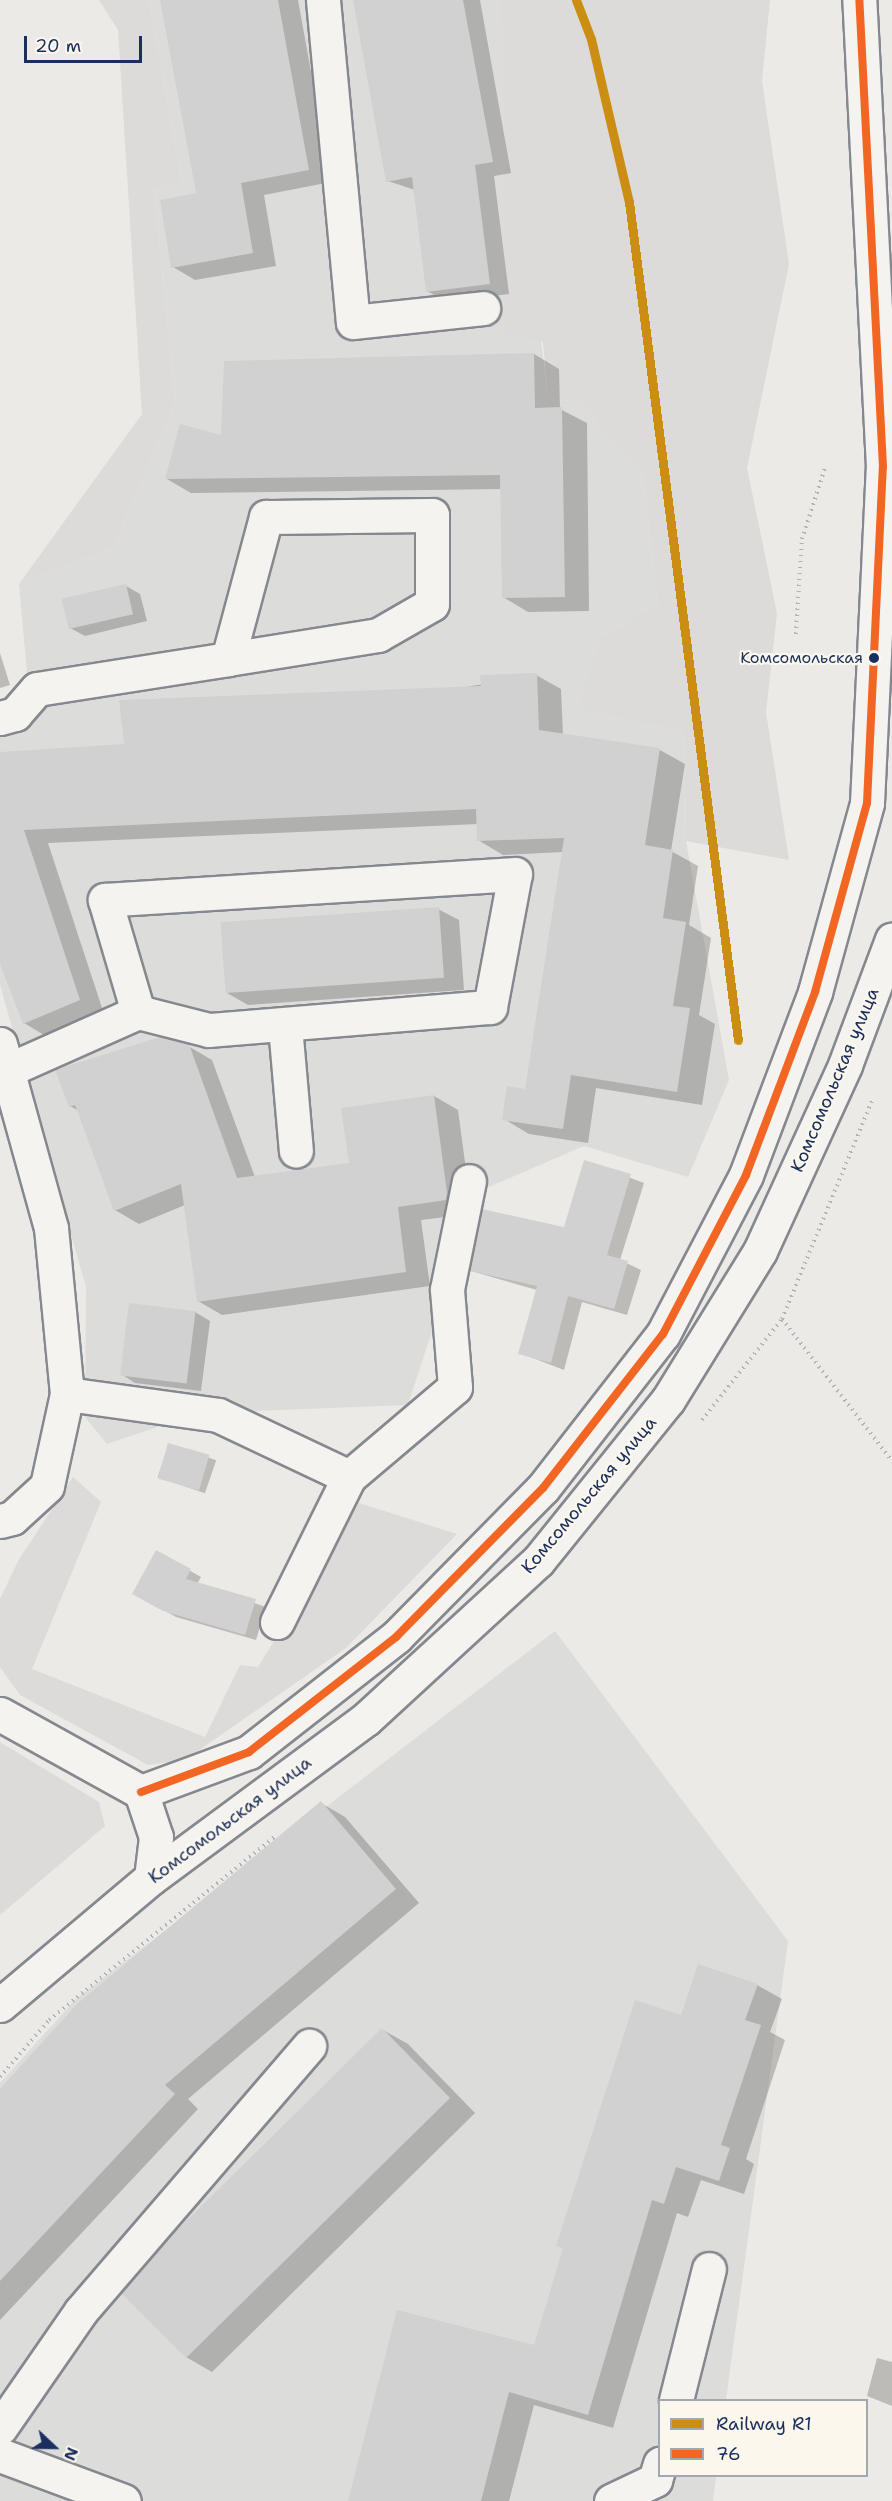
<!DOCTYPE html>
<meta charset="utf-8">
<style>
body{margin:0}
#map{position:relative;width:892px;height:2501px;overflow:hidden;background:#eceae6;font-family:"Shantell Sans",sans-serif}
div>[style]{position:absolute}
.built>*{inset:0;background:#dcdcda}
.green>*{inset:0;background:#dcdbd9}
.shadow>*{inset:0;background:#0003;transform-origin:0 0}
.building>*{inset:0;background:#d2d1d1;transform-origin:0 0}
.path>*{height:4px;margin-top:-2px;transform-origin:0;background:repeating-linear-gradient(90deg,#b1b3b6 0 1.5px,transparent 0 6px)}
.roads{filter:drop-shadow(2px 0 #85888f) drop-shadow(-2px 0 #85888f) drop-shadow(0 2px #85888f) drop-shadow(0 -2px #85888f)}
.minor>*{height:33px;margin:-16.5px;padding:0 16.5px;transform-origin:16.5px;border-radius:16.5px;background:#f4f3ef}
.major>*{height:33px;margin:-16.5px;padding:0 16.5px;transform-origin:16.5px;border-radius:16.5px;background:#f4f3ef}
.bus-1>*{height:8px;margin:-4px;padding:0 4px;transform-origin:4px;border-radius:4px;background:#f26522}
.rail-1>*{height:9px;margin:-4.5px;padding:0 4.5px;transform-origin:4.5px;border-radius:4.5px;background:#cb8e13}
.dots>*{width:16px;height:16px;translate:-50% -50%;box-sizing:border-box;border:3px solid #fbf7ec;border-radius:50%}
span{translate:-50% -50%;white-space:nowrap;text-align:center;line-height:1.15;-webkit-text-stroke:4.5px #fbf7ec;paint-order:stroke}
.bus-label{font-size:16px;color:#1b2f5e}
.right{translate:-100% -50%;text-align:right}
.street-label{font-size:18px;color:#1b2f5e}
.legend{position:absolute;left:658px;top:2399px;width:210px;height:78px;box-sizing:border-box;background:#fbf7ec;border:2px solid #a1a7b3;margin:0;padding:8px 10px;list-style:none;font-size:18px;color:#1b2f5e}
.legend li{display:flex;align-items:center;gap:12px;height:30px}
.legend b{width:30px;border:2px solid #a1a7b3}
.north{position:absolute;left:24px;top:2417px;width:60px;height:60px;-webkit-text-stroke:4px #fbf7ec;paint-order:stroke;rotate:112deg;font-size:16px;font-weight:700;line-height:24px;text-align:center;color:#1b2f5e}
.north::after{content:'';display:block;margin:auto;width:21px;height:27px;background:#1b2f5e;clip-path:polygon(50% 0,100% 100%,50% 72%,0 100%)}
.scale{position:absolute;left:24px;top:36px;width:118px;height:27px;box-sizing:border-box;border:3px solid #1b2f5e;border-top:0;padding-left:8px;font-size:18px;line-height:21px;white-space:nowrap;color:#1b2f5e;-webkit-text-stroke:4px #fbf7ec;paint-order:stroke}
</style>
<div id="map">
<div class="built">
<div style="clip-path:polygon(149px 0,499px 0,548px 397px,580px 403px,643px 476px,658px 604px,601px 637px,579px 710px,684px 732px,686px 841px,729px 1080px,688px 1177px,584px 1146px,477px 1192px,408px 1405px,199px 1413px,107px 1444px,85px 1417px,86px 1287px,0 985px,0 704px,29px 695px,19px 584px,113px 548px,175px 403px,154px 189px,182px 183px)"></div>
<div style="clip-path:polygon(555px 1631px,788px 1941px,726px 2400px,660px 2400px,660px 2476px,716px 2476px,713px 2501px,0 2501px,0 2083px,76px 1999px)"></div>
</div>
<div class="green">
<div style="clip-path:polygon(99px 0,149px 0,182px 183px,154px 189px,175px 403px,113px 548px,19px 584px,142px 414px,118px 30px)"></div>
<div style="clip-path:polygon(499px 0,770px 0,762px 81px,789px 264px,747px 468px,777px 613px,766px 712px,789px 860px,686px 841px,684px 732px,578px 710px,601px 637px,658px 604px,643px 476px,580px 403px,548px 397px,543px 342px,504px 334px,506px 76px)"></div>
<div style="clip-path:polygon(73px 1477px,101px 1502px,32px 1669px,205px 1737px,240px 1665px,258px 1667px,359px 1503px,457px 1534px,346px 1648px,185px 1760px,148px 1765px,20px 1695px,0 1667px,0 1599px,18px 1561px)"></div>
<div style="clip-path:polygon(0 1742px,99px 1802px,105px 1826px,0 1915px)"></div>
</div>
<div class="shadow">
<div style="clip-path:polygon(162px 0,298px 0,331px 182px,264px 195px,276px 266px,195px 280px,173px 267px,198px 195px)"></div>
<div style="clip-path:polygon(355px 0,480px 0,511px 173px,494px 176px,509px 294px,447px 302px,427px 291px,415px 190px,388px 181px)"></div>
<div style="clip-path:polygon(534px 354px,559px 369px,560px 409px,587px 423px,589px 611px,528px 612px,503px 597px,502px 489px,191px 493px,167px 479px,223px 437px)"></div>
<div style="clip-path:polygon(126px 586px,140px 594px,147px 621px,85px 636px,70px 628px)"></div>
<div style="clip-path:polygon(0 653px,10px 685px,0 688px)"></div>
<div style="clip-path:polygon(536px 675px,561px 689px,563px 735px,660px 750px,685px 764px,671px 851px,698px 866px,689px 925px,711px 938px,699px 1015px,715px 1024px,702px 1105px,596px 1088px,588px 1143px,529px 1134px,504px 1119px,526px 1090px,563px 852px,503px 855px,478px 840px,478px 824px,48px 843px,104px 1014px,49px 1038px,24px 1023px,0 960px,0 753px,125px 745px)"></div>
<div style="clip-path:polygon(438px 909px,459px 920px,464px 990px,248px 1005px,227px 993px)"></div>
<div style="clip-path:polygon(188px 1046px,212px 1060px,255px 1177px,351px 1164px,434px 1096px,458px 1110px,471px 1207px,470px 1214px,421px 1220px,430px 1286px,222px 1315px,198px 1301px,185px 1205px,139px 1224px,115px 1210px,79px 1111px,70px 1106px)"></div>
<div style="clip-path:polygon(585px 1161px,644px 1183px,620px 1260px,641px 1270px,627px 1315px,582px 1302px,564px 1370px,520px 1353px,537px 1290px,471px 1271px,565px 1229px)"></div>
<div style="clip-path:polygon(195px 1312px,210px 1321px,201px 1391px,135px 1383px,121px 1374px)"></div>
<div style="left:169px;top:1444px;width:50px;height:35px;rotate:19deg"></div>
<div style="clip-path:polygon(157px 1552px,201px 1577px,197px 1584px,266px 1607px,256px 1640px,176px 1617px,134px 1593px)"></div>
<div style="clip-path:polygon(321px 1803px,345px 1817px,419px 1903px,188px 2099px,198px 2109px,0 2320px,0 2091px)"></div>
<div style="clip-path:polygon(757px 1985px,782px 1999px,770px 2032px,785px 2040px,746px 2159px,754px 2164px,744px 2194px,701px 2180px,688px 2217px,677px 2213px,613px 2428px,534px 2405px,509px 2501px,350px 2501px,535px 2347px,564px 2249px,558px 2246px,682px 2017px)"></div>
<div style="clip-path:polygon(383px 2030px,408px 2044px,475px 2113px,212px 2372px,186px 2357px)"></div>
<div style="clip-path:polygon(877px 2358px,892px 2362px,892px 2406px,867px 2396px)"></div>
</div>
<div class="building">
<div style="clip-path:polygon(160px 0,278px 0,309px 170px,241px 183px,253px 253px,171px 268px,160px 200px,196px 193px)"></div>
<div style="clip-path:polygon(353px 0,463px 0,493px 162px,475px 165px,490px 284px,426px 292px,412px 177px,386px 182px)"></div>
<div style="clip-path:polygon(534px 353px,535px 408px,562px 407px,565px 597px,502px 598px,500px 475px,165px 479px,180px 424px,221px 435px,224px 361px)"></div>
<div style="left:126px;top:584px;width:31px;height:66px;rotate:77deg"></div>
<div style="clip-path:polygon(537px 673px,539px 730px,660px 748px,645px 845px,673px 850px,663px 918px,686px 922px,673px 1006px,690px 1008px,677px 1092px,571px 1075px,563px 1129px,502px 1120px,507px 1086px,525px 1089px,564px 838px,477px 841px,476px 809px,24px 830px,80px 1000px,23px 1024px,0 964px,0 752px,124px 744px,119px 700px,481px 686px,480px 675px)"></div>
<div style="left:439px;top:907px;width:71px;height:219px;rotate:86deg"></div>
<div style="clip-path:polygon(160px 1037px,189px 1044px,237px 1178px,349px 1163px,341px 1108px,434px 1095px,447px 1193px,446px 1200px,398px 1207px,406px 1272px,197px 1302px,181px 1184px,114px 1211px,75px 1105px,69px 1107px,55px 1070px)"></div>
<div style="clip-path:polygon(584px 1160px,631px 1174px,607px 1255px,628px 1261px,614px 1309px,568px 1296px,551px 1363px,518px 1354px,537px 1286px,470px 1271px,482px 1209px,564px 1227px)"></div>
<div style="left:129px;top:1303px;width:67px;height:73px;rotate:7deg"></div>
<div style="left:168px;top:1443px;width:43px;height:37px;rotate:16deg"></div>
<div style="clip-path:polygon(156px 1550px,191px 1569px,186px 1579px,256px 1599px,245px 1635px,163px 1611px,132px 1594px)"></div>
<div style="clip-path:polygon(321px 1801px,396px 1889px,165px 2085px,175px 2094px,0 2281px,0 2089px,77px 2004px)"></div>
<div style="clip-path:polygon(698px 1964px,758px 1984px,745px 2020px,761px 2025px,721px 2145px,730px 2148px,719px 2181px,676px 2167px,664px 2204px,652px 2200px,588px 2415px,509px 2392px,481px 2501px,348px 2501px,397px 2310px,534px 2345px,563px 2248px,556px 2246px,635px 2000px,681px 2015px)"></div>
<div style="clip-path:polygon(382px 2028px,450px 2098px,186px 2358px,121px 2293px,165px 2242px)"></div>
</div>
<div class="path">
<div style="left:796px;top:634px;width:95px;rotate:-86.4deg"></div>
<div style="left:802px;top:539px;width:75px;rotate:-72.1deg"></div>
<div style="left:782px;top:1319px;width:180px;rotate:52.2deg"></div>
<div style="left:702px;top:1420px;width:129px;rotate:-51.6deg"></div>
<div style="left:782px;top:1319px;width:236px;rotate:-67.6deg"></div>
<div style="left:0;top:2077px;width:75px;rotate:-49.3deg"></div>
<div style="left:49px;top:2020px;width:294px;rotate:-39.1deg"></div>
</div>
<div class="roads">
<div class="minor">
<div style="left:323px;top:0;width:323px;rotate:84.7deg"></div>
<div style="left:353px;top:322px;width:131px;rotate:-6.1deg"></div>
<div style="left:0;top:718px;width:16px;rotate:-15deg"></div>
<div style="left:15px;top:714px;width:33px;rotate:-49deg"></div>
<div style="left:37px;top:689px;width:193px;rotate:-8.9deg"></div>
<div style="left:228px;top:659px;width:152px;rotate:-9.1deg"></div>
<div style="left:378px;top:635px;width:62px;rotate:-29.9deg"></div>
<div style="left:432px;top:604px;width:89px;rotate:-90deg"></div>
<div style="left:432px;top:515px;width:166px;rotate:179.3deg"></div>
<div style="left:266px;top:517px;width:147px;rotate:105deg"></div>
<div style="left:285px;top:1026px;width:125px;rotate:85deg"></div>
<div style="left:0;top:1044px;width:191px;rotate:74.5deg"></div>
<div style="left:51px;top:1228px;width:167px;rotate:84.5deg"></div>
<div style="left:67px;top:1394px;width:94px;rotate:102.3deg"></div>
<div style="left:47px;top:1486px;width:47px;rotate:137.6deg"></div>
<div style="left:12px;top:1518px;width:12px;rotate:166deg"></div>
<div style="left:8px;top:1070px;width:142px;rotate:-24deg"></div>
<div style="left:138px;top:1012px;width:73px;rotate:14.2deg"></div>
<div style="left:209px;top:1030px;width:282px;rotate:-4.7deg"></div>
<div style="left:490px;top:1007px;width:135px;rotate:-79.4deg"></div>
<div style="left:515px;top:874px;width:411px;rotate:176.4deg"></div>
<div style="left:105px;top:900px;width:117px;rotate:73.6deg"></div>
<div style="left:67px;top:1394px;width:152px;rotate:7.9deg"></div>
<div style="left:218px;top:1415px;width:145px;rotate:25.3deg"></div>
<div style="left:277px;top:1622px;width:162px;rotate:-63.6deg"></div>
<div style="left:349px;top:1477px;width:139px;rotate:-40.3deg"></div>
<div style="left:455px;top:1387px;width:98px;rotate:-94.7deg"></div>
<div style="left:447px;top:1289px;width:110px;rotate:-78.5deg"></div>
<div style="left:676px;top:2400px;width:135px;rotate:-75.9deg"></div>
<div style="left:0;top:2428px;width:142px;rotate:-55.3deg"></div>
<div style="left:81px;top:2311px;width:350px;rotate:-49.3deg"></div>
<div style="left:0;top:2455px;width:132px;rotate:20.4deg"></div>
<div style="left:611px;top:2501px;width:49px;rotate:-25.5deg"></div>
<div style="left:655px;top:2480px;width:17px;rotate:-73deg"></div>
</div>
<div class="major">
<div style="left:0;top:1714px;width:161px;rotate:29deg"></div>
<div style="left:141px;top:1792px;width:47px;rotate:71.6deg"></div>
<div style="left:156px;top:1837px;width:41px;rotate:97deg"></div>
<div style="left:141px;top:1792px;width:115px;rotate:-20.3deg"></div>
<div style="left:249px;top:1752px;width:187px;rotate:-38deg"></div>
<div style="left:396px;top:1637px;width:209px;rotate:-45.4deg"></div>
<div style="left:543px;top:1488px;width:195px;rotate:-52.1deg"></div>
<div style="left:663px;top:1334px;width:179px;rotate:-62.4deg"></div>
<div style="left:746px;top:1175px;width:196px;rotate:-69.3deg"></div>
<div style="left:815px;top:992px;width:196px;rotate:-74.6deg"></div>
<div style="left:867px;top:803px;width:336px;rotate:-87.3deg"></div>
<div style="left:883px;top:467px;width:468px;rotate:-92.9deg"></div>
<div style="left:0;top:2005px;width:197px;rotate:-40.1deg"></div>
<div style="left:151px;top:1878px;width:267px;rotate:-36.5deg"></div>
<div style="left:366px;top:1719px;width:234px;rotate:-42.6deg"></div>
<div style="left:538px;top:1561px;width:207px;rotate:-51.1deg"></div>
<div style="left:668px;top:1400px;width:175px;rotate:-58.3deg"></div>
<div style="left:760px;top:1251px;width:205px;rotate:-65.4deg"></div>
<div style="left:845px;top:1065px;width:134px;rotate:-69.5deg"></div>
</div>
</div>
<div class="bus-1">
<div style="left:141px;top:1792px;width:115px;rotate:-20.3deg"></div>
<div style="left:249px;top:1752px;width:187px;rotate:-38deg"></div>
<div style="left:396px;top:1637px;width:209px;rotate:-45.4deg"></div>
<div style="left:543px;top:1488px;width:195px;rotate:-52.1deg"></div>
<div style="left:663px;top:1334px;width:179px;rotate:-62.4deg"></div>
<div style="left:746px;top:1175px;width:196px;rotate:-69.3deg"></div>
<div style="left:815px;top:992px;width:196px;rotate:-74.6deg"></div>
<div style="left:867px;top:803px;width:336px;rotate:-87.3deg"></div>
<div style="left:883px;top:467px;width:468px;rotate:-92.9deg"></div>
</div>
<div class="rail-1">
<div style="left:576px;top:0;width:42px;rotate:69deg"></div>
<div style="left:591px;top:39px;width:167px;rotate:76.9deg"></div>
<div style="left:629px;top:202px;width:845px;rotate:82.59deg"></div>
</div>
<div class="dots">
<div style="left:874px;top:658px;background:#1b2f5e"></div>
</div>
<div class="bus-label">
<span class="right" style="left:863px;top:658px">Комсомольская</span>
</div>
<div class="street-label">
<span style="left:835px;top:1080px;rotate:-67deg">Комсомольская улица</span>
<span style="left:589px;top:1495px;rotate:-50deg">Комсомольская улица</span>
<span style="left:230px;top:1820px;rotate:-37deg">Комсомольская улица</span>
</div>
<ul class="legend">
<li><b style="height:8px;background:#cb8e13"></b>Railway R1</li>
<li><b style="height:8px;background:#f26522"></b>76</li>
</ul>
<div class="north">N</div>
<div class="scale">20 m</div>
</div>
